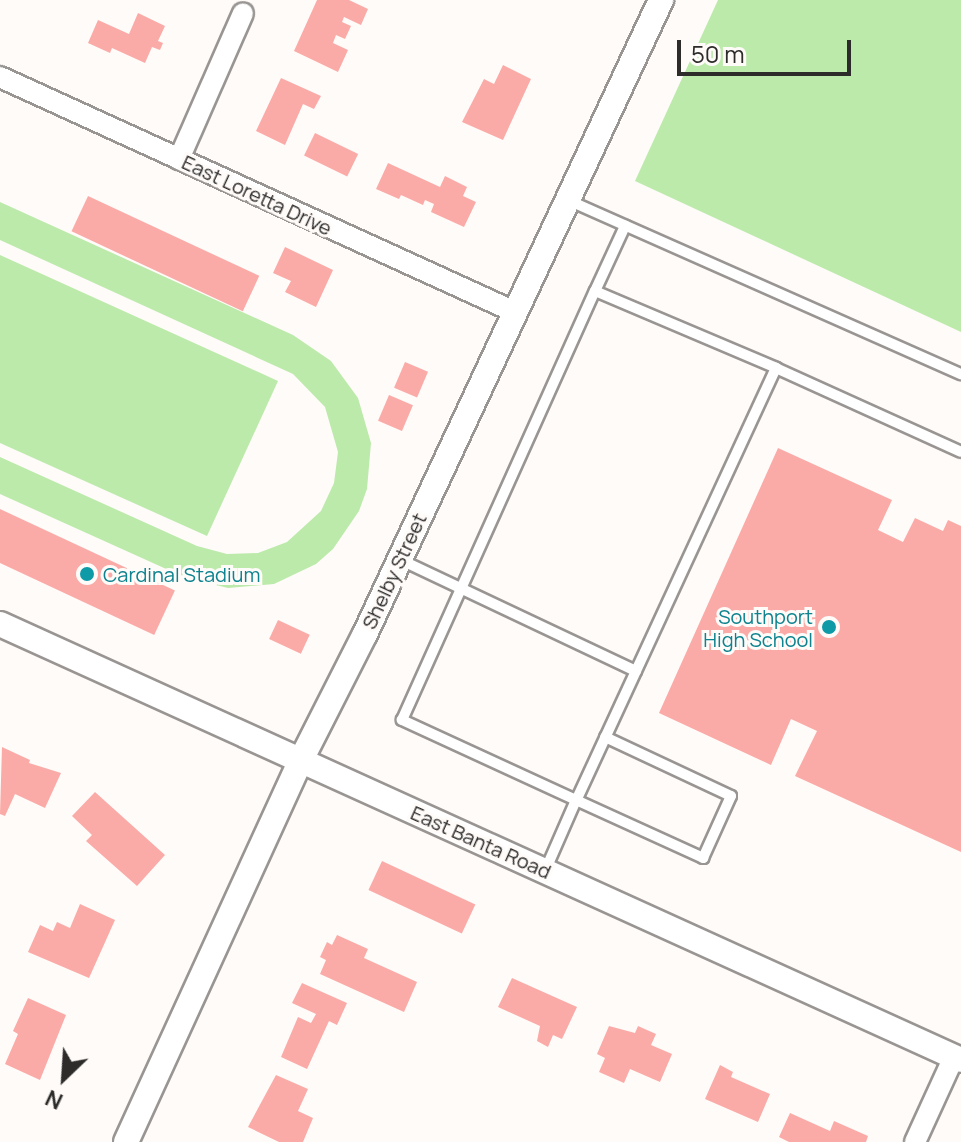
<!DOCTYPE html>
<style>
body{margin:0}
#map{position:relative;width:961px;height:1142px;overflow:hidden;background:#fefbf9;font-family:Manrope,sans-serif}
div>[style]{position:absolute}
.green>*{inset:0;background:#bceaaa}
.building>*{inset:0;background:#fbaba7;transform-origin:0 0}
.roads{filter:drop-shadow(2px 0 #999593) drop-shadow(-2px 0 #999593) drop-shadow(0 2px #999593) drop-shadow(0 -2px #999593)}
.service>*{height:10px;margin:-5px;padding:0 5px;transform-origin:5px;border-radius:5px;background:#fff}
.minor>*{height:20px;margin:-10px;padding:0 10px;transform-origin:10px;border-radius:10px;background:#fff}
.tertiary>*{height:24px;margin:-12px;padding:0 12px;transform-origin:12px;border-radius:12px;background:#fff}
.dots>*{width:22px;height:22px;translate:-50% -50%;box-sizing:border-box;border:4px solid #fefbf9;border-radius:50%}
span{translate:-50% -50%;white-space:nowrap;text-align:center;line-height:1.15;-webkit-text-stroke:6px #fefbf9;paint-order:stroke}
.street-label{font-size:20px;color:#2d2c2b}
.culture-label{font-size:20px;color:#0d838f}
.left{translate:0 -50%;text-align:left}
.right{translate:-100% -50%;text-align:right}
.north{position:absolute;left:24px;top:1038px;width:80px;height:80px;-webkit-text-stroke:6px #fefbf9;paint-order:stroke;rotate:205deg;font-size:22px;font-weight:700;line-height:32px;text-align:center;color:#2d2c2b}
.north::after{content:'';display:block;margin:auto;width:28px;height:36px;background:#2d2c2b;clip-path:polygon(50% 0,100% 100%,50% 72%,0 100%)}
.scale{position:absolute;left:677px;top:40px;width:174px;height:36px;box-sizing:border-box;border:4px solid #2d2c2b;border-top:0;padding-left:10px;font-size:24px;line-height:28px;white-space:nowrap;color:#2d2c2b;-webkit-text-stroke:6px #fefbf9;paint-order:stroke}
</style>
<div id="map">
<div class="green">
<div style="clip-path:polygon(718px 0,961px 0,961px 332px,635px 181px)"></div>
<div style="clip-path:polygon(0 202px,293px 335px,331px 361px,358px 398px,371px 443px,367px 489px,359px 511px,333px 549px,316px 564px,274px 584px,228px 588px,184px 577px,0 494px,0 457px,197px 546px,227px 554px,258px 553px,287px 542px,321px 511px,334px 483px,338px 452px,325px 407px,293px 374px,0 240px)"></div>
<div style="clip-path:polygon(0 255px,278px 381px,207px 536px,0 443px)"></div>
</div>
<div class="building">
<div style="clip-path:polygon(317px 0,349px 0,368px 9px,361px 25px,344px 17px,342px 22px,351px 26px,345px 39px,336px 35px,333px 43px,348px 50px,338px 72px,294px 51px)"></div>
<div style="clip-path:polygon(138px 13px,165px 26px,158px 41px,163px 43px,160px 50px,152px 47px,145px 63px,112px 48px,110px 53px,88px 43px,98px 20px,129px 34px)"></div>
<div style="clip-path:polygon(503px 65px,531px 79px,503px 140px,462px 122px,484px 79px,494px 84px)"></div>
<div style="clip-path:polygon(281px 78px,321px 96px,314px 109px,303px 104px,285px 145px,256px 131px)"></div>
<div style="left:315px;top:133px;width:48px;height:25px;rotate:26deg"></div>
<div style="clip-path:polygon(388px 163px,440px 187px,445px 176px,467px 187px,463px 196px,476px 202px,464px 227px,431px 212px,434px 204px,425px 200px,423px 205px,401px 195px,399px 199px,376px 189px)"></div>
<div style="left:88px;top:196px;width:189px;height:39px;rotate:25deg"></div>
<div style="clip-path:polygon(285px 247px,333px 270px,316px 307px,285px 292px,291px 281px,273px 273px)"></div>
<div style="left:405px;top:362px;width:25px;height:28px;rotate:23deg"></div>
<div style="left:389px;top:395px;width:26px;height:28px;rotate:23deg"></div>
<div style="clip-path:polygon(778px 448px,892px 500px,878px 530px,903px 542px,915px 518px,943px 531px,948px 520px,961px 526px,961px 852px,795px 776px,817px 731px,791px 719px,771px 765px,659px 713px)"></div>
<div style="left:0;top:509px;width:193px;height:49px;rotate:25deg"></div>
<div style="left:278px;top:620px;width:35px;height:21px;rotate:25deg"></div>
<div style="clip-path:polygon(2px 747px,30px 760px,29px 763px,61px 773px,45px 808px,15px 794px,5px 816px,0 814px)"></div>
<div style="clip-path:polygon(95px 792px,165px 855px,137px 886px,86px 841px,92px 835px,72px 816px)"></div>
<div style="left:382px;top:861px;width:103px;height:32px;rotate:25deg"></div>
<div style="clip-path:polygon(80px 904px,115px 920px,89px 978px,28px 952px,40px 925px,53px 931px,57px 922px,70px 928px)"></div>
<div style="clip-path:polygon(337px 935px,368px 949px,364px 958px,417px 982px,404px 1012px,320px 974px,326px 960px,320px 957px,327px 942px,332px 945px)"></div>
<div style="clip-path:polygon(512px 978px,577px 1007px,562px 1039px,553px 1035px,548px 1047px,537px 1041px,540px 1026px,498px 1007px)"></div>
<div style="clip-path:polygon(302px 983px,347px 1003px,337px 1025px,329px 1021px,307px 1069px,281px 1057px,298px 1017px,311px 1023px,316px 1014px,292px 1003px)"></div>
<div style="clip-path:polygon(28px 998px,66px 1015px,40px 1080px,5px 1064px,18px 1034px,13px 1031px)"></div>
<div style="clip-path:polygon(609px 1026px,635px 1033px,638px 1026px,656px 1034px,651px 1045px,672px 1054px,660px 1082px,630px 1069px,624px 1083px,599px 1072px,605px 1058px,597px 1054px)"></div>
<div style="clip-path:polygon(720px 1065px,733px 1072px,731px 1077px,770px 1094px,758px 1122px,705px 1099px)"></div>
<div style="clip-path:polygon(276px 1075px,308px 1089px,298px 1111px,313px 1118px,303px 1142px,279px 1142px,248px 1127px)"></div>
<div style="clip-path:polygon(790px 1113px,830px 1131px,834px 1121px,868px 1136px,866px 1142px,789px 1142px,779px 1137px)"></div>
</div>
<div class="roads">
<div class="service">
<div style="left:570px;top:201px;width:428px;rotate:23.9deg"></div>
<div style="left:595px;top:291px;width:197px;rotate:23deg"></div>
<div style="left:776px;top:368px;width:476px;rotate:114.8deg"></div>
<div style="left:576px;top:800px;width:192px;rotate:-155.3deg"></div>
<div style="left:402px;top:720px;width:470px;rotate:-65.8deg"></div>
<div style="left:595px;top:291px;width:72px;rotate:-65.2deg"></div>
<div style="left:776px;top:368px;width:203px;rotate:24.4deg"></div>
<div style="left:401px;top:560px;width:260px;rotate:25.3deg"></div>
<div style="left:545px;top:871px;width:77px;rotate:-66.4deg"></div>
<div style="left:576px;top:800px;width:140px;rotate:24.5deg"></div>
<div style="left:703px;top:858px;width:68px;rotate:-65.7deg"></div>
<div style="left:731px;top:796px;width:139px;rotate:-154.9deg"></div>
</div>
<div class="minor">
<div style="left:0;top:77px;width:566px;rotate:24.53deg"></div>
<div style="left:179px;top:159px;width:159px;rotate:-66.3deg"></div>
<div style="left:915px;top:1142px;width:94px;rotate:-65.4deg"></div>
</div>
<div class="tertiary">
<div style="left:0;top:624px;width:1055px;rotate:24.4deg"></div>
<div style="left:126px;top:1142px;width:420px;rotate:-65.4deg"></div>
<div style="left:301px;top:760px;width:141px;rotate:-63.1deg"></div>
<div style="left:365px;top:634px;width:700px;rotate:-64.97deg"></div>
</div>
</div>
<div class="dots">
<div style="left:87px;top:574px;background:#0f9aa8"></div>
<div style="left:829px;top:627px;background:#0f9aa8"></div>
</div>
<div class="street-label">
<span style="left:257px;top:195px;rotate:25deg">East Loretta Drive</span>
<span style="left:394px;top:571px;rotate:-65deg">Shelby Street</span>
<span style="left:481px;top:842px;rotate:24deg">East Banta Road</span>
</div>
<div class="culture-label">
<span class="left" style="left:103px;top:574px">Cardinal Stadium</span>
<span class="right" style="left:813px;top:628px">Southport<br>High School</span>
</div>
<div class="north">N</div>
<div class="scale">50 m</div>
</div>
